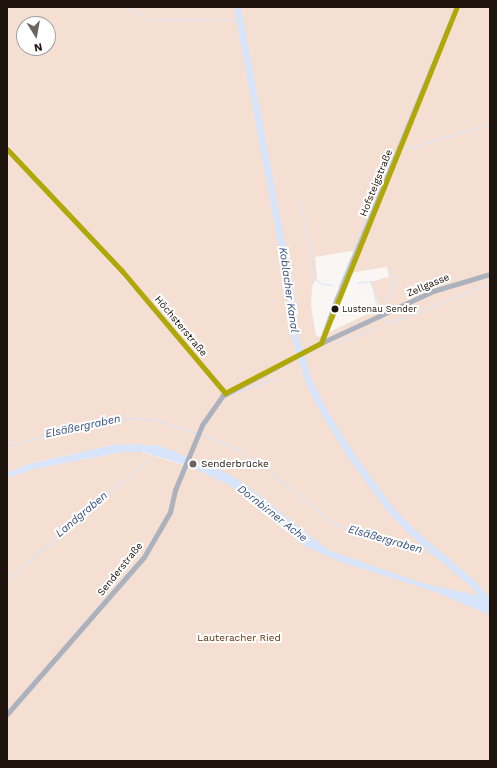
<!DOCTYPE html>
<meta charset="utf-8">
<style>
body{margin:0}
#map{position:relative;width:497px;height:768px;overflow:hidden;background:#f9f6f3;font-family:"Work Sans",sans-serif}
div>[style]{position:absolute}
.green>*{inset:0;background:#f5dfd2}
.water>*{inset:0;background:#d7e4fa}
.stream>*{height:1px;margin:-0.5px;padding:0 0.5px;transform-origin:0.5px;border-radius:0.5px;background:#d7e4fa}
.river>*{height:7px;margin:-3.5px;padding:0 3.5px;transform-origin:3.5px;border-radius:3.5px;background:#d7e4fa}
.street>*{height:3.5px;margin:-1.75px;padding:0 1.75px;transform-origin:1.75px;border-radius:1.75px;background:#b8bec7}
.secondary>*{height:5px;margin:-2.5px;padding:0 2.5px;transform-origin:2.5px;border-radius:2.5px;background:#acb2bd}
.bus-1>*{height:5px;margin:-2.5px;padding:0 2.5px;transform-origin:2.5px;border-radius:2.5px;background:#b2a804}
.dots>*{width:11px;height:11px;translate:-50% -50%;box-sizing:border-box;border:2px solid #fff;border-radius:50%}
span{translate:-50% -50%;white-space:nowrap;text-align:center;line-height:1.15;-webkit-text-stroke:4px #fff;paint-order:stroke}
.bus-label{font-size:9px;color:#1f140d}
.left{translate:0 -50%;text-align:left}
.street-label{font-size:10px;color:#1f140d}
.poi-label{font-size:10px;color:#1f140d}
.park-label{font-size:10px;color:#653005}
.water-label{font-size:11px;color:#304c7f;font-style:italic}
.frame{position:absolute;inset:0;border:8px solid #1f140d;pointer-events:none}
.north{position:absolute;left:16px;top:16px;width:40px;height:40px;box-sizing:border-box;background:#fff;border:1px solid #a5a19e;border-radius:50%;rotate:169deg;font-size:11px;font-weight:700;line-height:16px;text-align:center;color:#1f140d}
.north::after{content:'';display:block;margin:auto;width:14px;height:18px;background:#6b635e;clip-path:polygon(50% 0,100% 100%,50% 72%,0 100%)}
</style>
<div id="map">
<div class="green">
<div style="clip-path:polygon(evenodd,7px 7px,457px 7px,386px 184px,459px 7px,490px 7px,490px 599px,485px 597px,490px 606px,490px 761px,7px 761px,7px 478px,33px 469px,122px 452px,142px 452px,192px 468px,160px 446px,129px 444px,113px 445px,29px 464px,7px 473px,7px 151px,210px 372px,108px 254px,7px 144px,7px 7px,24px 24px,48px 24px,48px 48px,24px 48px,24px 24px,7px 7px,351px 251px,359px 251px,350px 273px,387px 267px,389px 277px,370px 282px,380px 308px,319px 337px,316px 336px,311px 306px,312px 286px,317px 278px,315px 257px,351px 251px)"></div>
</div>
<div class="water">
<div style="clip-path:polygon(129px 444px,160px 446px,225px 472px,244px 483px,328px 550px,422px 583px,489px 598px,490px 615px,433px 591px,341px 562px,302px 545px,269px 513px,231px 486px,194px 468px,144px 452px,122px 452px,33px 469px,7px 478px,7px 473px,29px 464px,113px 445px)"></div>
</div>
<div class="stream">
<div style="left:125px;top:7px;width:19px;rotate:28deg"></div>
<div style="left:146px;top:17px;width:6px;rotate:31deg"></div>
<div style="left:151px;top:20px;width:68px"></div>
<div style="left:225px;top:20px;width:14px"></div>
<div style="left:398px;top:143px;width:147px;rotate:-67.6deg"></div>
<div style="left:406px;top:149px;width:88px;rotate:-17.2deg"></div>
<div style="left:300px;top:201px;width:79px;rotate:79.1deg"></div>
<div style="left:315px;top:279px;width:9px;rotate:36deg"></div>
<div style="left:322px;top:284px;width:10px;rotate:6deg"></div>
<div style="left:357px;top:283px;width:15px;rotate:-8deg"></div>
<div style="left:372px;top:281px;width:34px;rotate:80deg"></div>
<div style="left:338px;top:285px;width:2px"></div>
<div style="left:339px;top:285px;width:145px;rotate:-67.3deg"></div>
<div style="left:377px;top:312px;width:31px;rotate:-58deg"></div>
<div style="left:393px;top:286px;width:20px;rotate:-99deg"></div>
<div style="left:382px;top:318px;width:9px;rotate:36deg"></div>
<div style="left:389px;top:323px;width:109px;rotate:-21.6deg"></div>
<div style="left:336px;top:343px;width:44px;rotate:-21.3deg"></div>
<div style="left:229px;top:395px;width:50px;rotate:-19.9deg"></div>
<div style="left:199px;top:434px;width:41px;rotate:21.5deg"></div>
<div style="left:237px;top:449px;width:24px;rotate:33deg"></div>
<div style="left:257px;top:462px;width:95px;rotate:38.6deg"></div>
<div style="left:331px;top:521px;width:13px;rotate:29deg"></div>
<div style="left:342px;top:527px;width:100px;rotate:16.3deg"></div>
<div style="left:7px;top:446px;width:73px;rotate:-15.9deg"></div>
<div style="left:77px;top:426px;width:52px;rotate:-8.9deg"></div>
<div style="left:128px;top:418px;width:29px;rotate:4deg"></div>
<div style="left:157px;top:420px;width:41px;rotate:18.4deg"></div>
<div style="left:7px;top:579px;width:192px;rotate:-40.3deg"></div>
</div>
<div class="river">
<div style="left:237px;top:7px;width:282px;rotate:79.4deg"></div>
<div style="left:289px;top:284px;width:53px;rotate:83.5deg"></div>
<div style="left:295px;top:337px;width:45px;rotate:73.2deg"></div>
<div style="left:308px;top:380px;width:30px;rotate:64deg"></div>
<div style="left:321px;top:407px;width:59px;rotate:58.2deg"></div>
<div style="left:352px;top:457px;width:64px;rotate:53.8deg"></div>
<div style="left:390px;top:509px;width:29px;rotate:46deg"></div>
<div style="left:410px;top:530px;width:82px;rotate:40.5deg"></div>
<div style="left:472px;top:583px;width:27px;rotate:48deg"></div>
</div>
<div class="street">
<div style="left:321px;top:343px;width:45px;rotate:-70.3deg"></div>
<div style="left:336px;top:301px;width:318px;rotate:-67.6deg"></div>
</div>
<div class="secondary">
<div style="left:7px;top:149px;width:168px;rotate:46.7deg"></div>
<div style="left:122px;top:271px;width:160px;rotate:49.8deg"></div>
<div style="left:7px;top:714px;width:208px;rotate:-48.9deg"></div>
<div style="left:144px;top:557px;width:52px;rotate:-60deg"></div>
<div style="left:170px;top:512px;width:23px;rotate:-77deg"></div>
<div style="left:175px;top:490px;width:70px;rotate:-67.4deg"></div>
<div style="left:202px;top:425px;width:35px;rotate:-55deg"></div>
<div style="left:222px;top:396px;width:112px;rotate:-28.2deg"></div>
<div style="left:321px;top:343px;width:123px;rotate:-24.9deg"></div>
<div style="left:433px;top:291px;width:59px;rotate:-16.6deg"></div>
</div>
<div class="bus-1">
<div style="left:7px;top:149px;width:168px;rotate:46.7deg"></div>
<div style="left:122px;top:271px;width:160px;rotate:49.8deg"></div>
<div style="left:321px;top:343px;width:362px;rotate:-68deg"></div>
<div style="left:225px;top:393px;width:108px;rotate:-27.5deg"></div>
</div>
<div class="dots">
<div style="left:335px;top:309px;background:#1f140d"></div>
<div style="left:193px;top:464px;background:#6b635e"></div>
</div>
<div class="bus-label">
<span class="left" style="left:342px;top:309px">Lustenau Sender</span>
</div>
<div class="street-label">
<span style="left:376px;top:183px;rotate:-68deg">Hofsteigstraße</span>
<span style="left:428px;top:285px;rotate:-23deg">Zellgasse</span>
<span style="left:181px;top:326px;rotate:50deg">Höchsterstraße</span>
<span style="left:120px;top:569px;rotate:-51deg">Senderstraße</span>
</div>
<div class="poi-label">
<span class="left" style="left:201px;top:464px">Senderbrücke</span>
</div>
<div class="park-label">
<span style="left:239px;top:638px">Lauteracher Ried</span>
</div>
<div class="water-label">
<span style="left:288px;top:290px;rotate:82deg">Koblacher Kanal</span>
<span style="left:83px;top:427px;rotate:-12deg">Elsäßergraben</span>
<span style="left:272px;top:514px;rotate:38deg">Dornbirner Ache</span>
<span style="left:82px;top:515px;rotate:-40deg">Landgraben</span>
<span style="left:385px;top:540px;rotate:16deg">Elsäßergraben</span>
</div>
<div class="frame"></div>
<div class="north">N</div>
</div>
